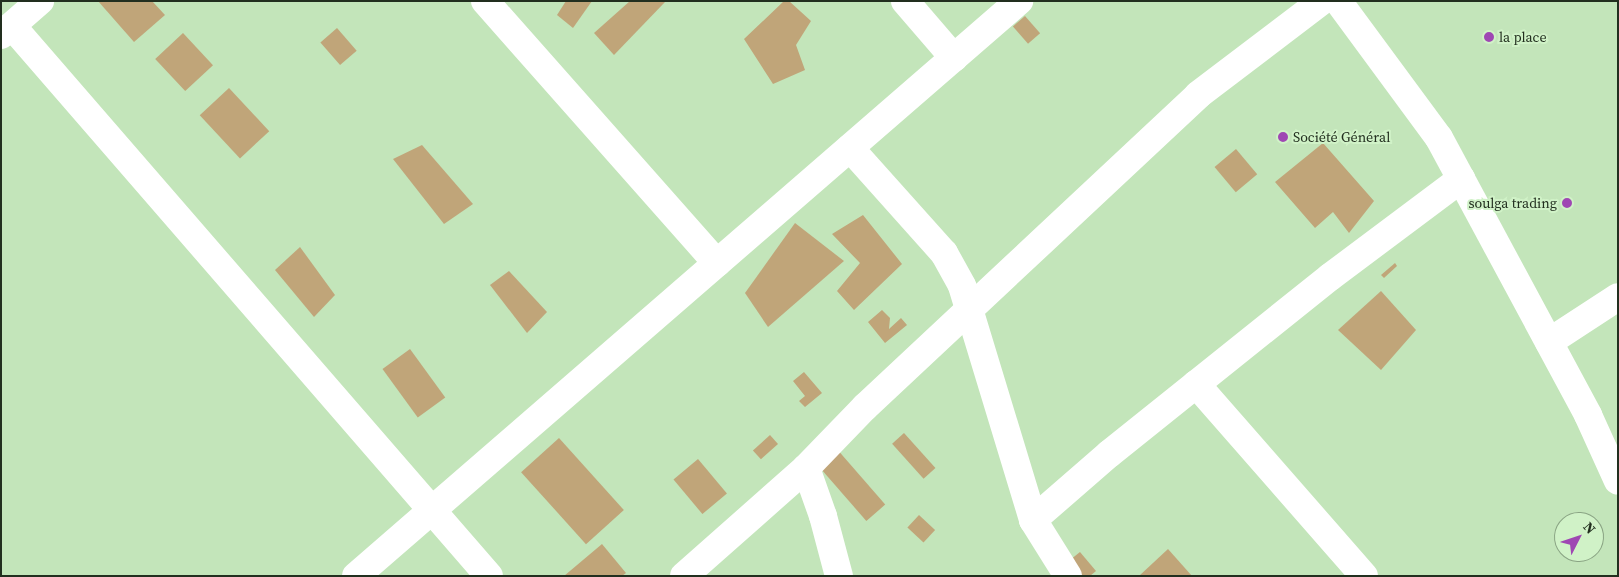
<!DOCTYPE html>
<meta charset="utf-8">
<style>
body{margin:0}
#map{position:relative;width:1619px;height:577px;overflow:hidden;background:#c3e5ba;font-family:"Source Serif 4",serif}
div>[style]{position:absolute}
.building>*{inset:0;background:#c0a579;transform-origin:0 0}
.street>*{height:28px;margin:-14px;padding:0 14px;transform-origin:14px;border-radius:14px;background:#fff}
.secondary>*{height:28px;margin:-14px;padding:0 14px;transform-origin:14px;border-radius:14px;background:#fff}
.dots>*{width:14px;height:14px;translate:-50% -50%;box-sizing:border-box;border:2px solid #d0f2c7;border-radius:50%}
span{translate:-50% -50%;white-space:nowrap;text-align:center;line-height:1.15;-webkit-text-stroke:4px #d0f2c7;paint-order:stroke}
.poi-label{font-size:14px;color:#222f1f}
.left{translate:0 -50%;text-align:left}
.right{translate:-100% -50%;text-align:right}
.frame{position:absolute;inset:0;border:2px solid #222f1f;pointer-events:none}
.north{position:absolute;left:1554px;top:512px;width:50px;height:50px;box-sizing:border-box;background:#d0f2c7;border:1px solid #8aa484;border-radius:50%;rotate:49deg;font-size:14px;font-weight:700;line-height:20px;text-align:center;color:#222f1f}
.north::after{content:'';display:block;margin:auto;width:18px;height:22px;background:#9f47b3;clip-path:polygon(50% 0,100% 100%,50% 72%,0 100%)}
</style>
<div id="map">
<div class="building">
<div style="clip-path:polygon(98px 1px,152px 1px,165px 15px,134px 42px)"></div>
<div style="clip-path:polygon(566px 1px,592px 1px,573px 28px,557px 15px)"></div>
<div style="clip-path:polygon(630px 1px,666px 1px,614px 55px,594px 33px)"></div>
<div style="clip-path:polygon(784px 1px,789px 1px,811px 21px,796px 45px,805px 70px,773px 84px,744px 39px)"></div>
<div style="left:1025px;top:16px;width:23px;height:16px;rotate:49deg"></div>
<div style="left:337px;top:28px;width:30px;height:22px;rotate:49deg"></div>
<div style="left:183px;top:33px;width:44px;height:38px;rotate:47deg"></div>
<div style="left:229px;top:88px;width:59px;height:40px;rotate:47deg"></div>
<div style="clip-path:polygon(1323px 143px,1374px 201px,1349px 233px,1333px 212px,1315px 228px,1275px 182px)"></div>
<div style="clip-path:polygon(422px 145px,473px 204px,444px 224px,393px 159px)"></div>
<div style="left:1236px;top:149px;width:33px;height:28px;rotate:50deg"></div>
<div style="clip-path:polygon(863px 215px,902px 264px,854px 310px,837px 291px,860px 263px,832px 234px)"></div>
<div style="clip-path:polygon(795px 223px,844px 261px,768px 327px,745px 293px)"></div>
<div style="clip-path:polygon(300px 247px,335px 295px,314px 317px,275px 270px)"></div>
<div style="clip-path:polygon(1395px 263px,1397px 266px,1384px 278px,1381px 275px)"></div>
<div style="clip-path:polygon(509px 271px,547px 312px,527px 333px,490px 285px)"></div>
<div style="clip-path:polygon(1381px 291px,1416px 330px,1381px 370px,1338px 330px)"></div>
<div style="clip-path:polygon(882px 310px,890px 318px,889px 329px,901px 318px,907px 325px,885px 343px,868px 322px)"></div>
<div style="left:410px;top:349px;width:60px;height:34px;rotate:54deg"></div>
<div style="clip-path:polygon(804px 372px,822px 393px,805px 407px,799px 401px,805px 396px,793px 381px)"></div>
<div style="left:904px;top:433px;width:47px;height:16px;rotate:48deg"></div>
<div style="left:770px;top:435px;width:12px;height:23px;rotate:48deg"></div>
<div style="left:559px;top:438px;width:97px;height:51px;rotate:48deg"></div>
<div style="left:836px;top:448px;width:75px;height:25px;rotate:49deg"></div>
<div style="left:698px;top:459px;width:45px;height:32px;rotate:50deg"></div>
<div style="left:919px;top:515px;width:22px;height:17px;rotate:43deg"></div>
<div style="clip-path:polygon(602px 544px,626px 573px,622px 576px,564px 576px)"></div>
<div style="clip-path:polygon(1168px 549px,1192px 576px,1139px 576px)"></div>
<div style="clip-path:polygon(1080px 552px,1096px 571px,1090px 576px,1083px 576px,1070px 560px)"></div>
</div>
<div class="street">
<div style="left:485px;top:1px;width:350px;rotate:48.5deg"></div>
<div style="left:905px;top:1px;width:75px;rotate:49.3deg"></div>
<div style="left:12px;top:26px;width:728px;rotate:49.07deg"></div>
<div style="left:1px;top:35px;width:52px;rotate:-41.1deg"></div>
<div style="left:850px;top:148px;width:141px;rotate:48.2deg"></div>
<div style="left:944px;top:253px;width:38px;rotate:61deg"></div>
<div style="left:962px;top:286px;width:245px;rotate:73.1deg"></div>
<div style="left:1033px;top:520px;width:66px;rotate:58deg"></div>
<div style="left:1549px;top:342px;width:82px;rotate:-33.1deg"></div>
<div style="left:1196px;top:384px;width:255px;rotate:48.8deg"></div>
<div style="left:806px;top:468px;width:51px;rotate:70.5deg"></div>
<div style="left:823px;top:516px;width:62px;rotate:75.1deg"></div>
<div style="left:1033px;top:520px;width:101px;rotate:-41deg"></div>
<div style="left:1109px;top:454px;width:283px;rotate:-38.7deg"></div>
<div style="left:1330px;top:277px;width:164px;rotate:-36.8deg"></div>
<div style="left:356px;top:576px;width:878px;rotate:-40.93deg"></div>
<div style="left:684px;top:576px;width:163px;rotate:-41.5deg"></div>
<div style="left:806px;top:468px;width:85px;rotate:-46deg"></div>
<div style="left:865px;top:407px;width:456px;rotate:-43.1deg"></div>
<div style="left:1198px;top:95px;width:156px;rotate:-37.2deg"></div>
</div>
<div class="secondary">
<div style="left:1338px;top:1px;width:170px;rotate:53.6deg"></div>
<div style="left:1439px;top:138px;width:315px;rotate:61.7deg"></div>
<div style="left:1588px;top:415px;width:72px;rotate:65.6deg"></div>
</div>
<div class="dots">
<div style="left:1489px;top:37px;background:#9f47b3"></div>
<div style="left:1283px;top:137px;background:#9f47b3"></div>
<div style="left:1567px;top:203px;background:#9f47b3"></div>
</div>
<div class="poi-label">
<span class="left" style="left:1499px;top:37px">la place</span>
<span class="left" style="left:1293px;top:137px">Société Général</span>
<span class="right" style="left:1557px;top:203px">soulga trading</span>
</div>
<div class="frame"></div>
<div class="north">N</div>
</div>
